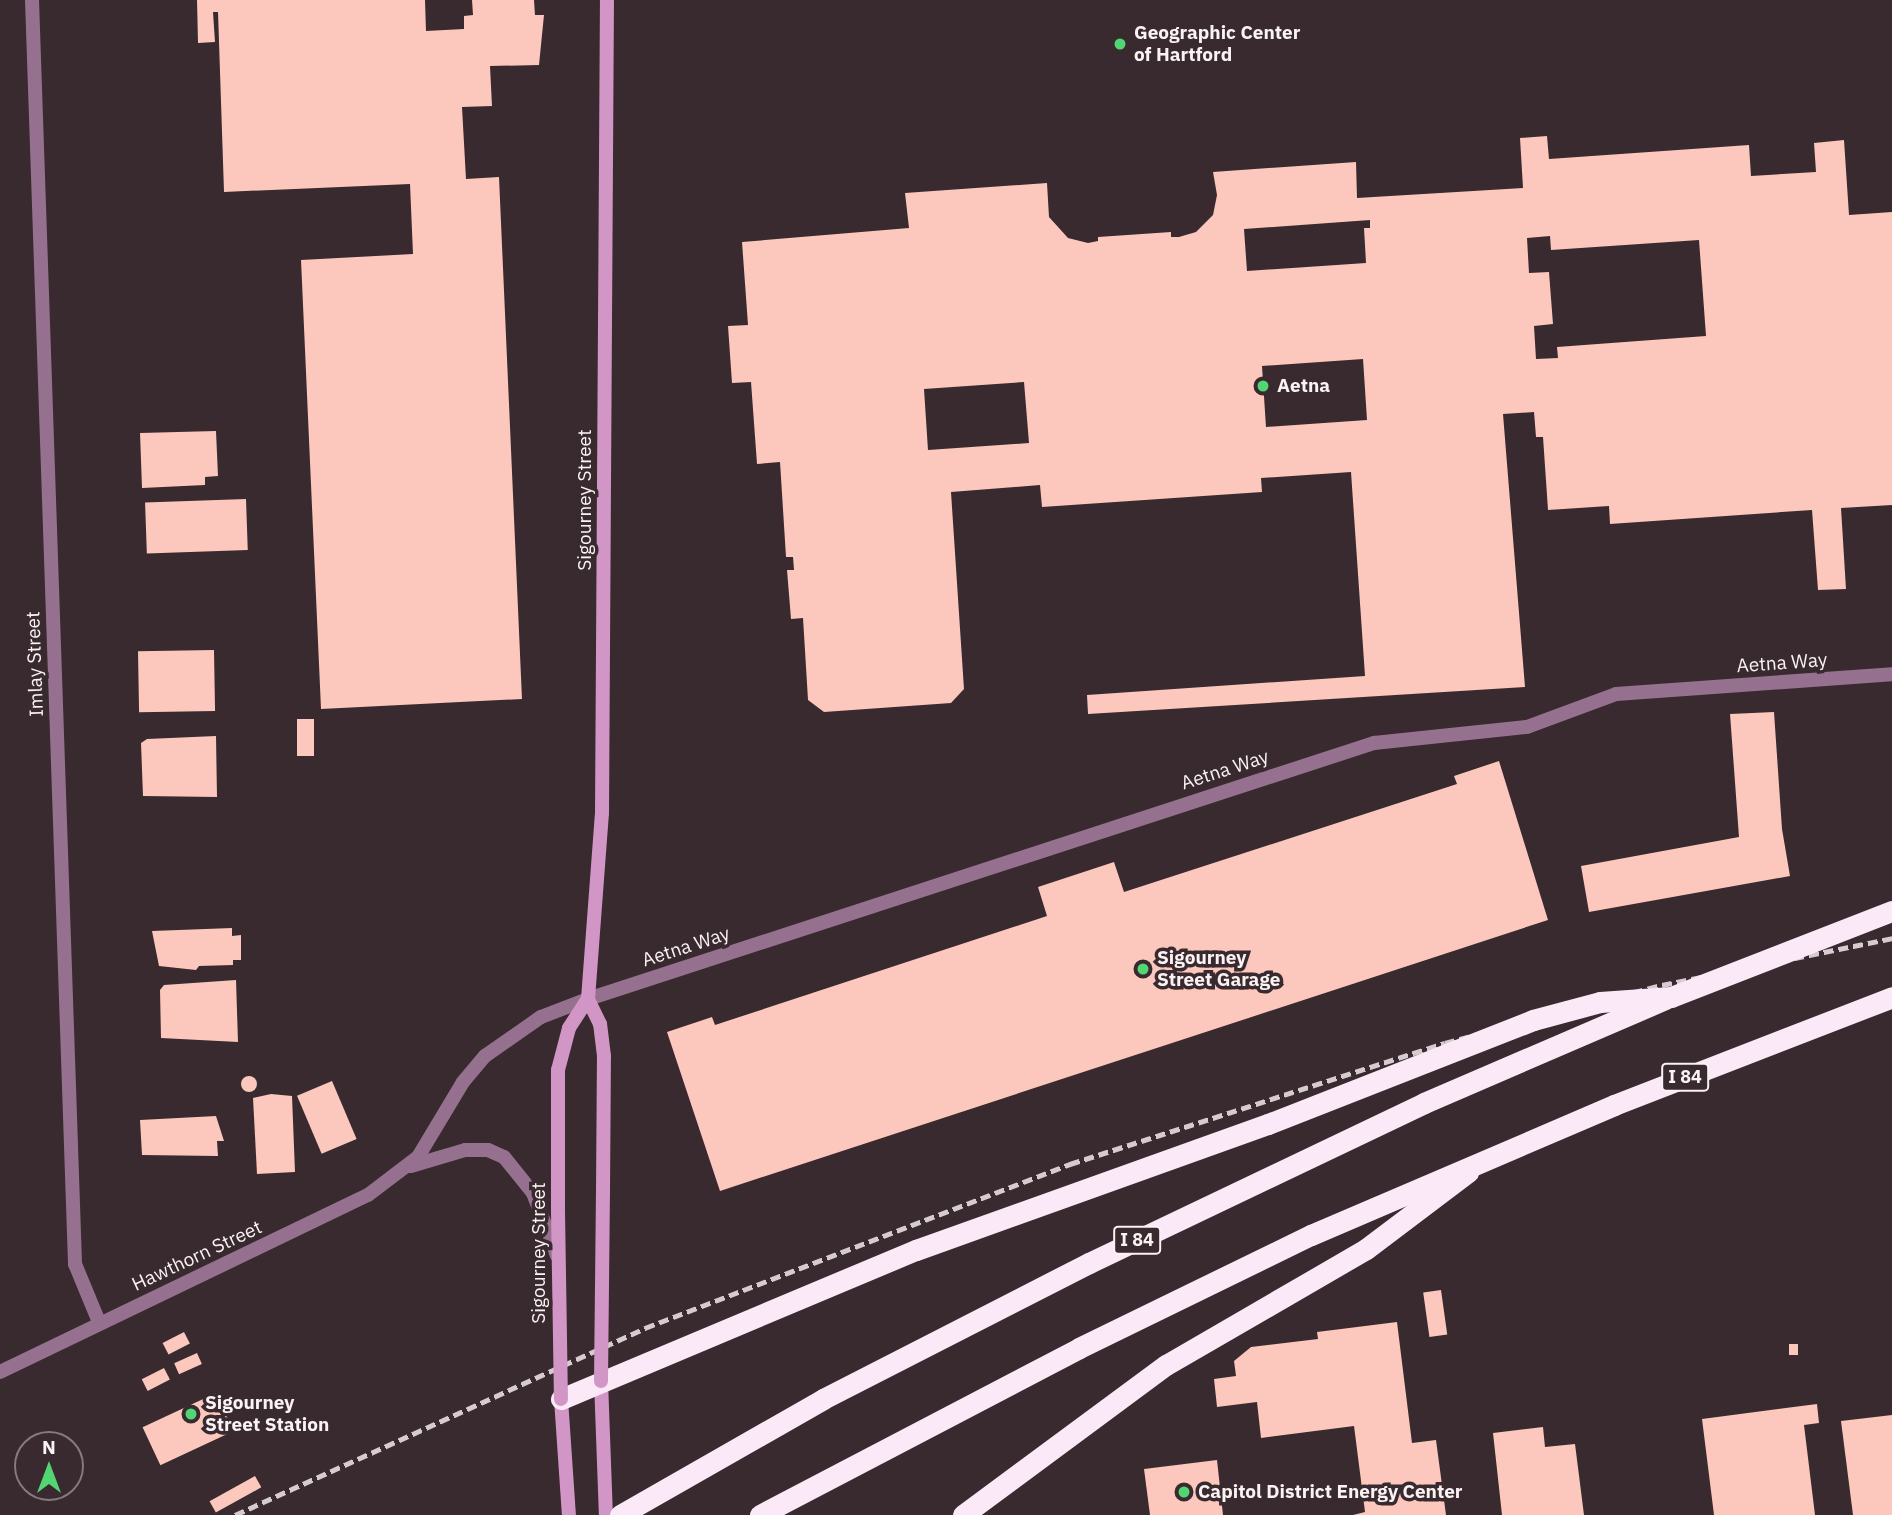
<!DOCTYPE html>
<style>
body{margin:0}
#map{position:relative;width:1892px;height:1515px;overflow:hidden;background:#382a2e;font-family:"IBM Plex Sans",sans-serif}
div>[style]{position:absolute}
.building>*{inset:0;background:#fcc7bc;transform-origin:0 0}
.round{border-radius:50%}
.street>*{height:14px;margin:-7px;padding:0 7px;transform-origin:7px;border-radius:7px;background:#96718f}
.secondary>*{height:14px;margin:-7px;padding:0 7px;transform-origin:7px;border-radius:7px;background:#d196c5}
.highway>*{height:21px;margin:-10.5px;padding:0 10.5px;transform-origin:10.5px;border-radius:10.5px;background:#fbe9f7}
.rail>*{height:5px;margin-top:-2.5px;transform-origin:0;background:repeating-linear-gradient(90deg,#d6cccf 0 10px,transparent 0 15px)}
.secondary-bridge>*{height:14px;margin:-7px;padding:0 7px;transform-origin:7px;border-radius:7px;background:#d196c5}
.highway-bridge>*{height:21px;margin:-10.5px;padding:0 10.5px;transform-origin:10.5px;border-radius:10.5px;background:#fbe9f7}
.dots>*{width:19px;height:19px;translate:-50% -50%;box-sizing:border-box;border:4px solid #382a2e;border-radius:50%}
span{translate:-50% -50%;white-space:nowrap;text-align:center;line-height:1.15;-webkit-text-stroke:7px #382a2e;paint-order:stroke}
.shield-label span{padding:2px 5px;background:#382a2e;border:2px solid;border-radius:5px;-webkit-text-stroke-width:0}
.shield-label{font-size:18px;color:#fbf2f4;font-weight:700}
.poi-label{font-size:19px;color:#fbf2f4;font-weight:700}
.left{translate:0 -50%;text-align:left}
.street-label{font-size:19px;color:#fbf2f4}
.north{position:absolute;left:14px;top:1431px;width:70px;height:70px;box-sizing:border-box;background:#382a2e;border:2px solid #867a7d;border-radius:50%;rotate:0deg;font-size:19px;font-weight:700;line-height:28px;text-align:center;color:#fbf2f4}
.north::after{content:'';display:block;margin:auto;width:24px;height:32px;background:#52d673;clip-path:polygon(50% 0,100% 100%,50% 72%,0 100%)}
</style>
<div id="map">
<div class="building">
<div style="clip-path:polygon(197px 0,425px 0,426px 31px,464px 29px,464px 16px,473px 15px,472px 0,534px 0,535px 15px,544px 15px,539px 65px,490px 66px,492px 106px,462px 107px,466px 179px,499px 177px,522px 699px,321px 709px,301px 260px,413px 254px,410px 184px,224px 192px,218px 12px,213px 12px,215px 42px,198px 43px)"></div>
<div style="clip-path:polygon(evenodd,1547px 136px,1549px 159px,1749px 145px,1751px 176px,1816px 172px,1814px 143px,1844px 140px,1849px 215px,1892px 212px,1892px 505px,1841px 508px,1846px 589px,1818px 590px,1812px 510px,1610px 524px,1609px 506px,1548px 510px,1543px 437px,1536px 437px,1534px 412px,1503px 414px,1525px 687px,1088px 714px,1087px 695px,1365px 676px,1351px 472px,1261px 478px,1262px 492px,1042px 507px,1040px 485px,951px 492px,964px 689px,951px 703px,824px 712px,808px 700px,803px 618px,791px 619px,787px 570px,794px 570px,793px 557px,786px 557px,780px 462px,757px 464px,751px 382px,732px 383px,728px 326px,748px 325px,742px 242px,909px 228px,905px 193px,1047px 183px,1049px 217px,1068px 238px,1088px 243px,1098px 241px,1098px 237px,1171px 232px,1171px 237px,1179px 237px,1196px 232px,1213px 215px,1217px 195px,1213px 172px,1356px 162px,1357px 198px,1523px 188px,1520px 138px,1547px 136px,1370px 220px,1370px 228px,1364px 228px,1366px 263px,1247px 271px,1244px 229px,1370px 220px,1547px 136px,1550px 236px,1551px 250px,1699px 240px,1706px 336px,1557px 347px,1558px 358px,1536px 359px,1534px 326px,1553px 324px,1549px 272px,1529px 273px,1527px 238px,1550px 236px,1547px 136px,1363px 359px,1367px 420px,1266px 427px,1262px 366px,1363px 359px,1547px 136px,1024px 382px,1029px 443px,928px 450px,924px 389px,1024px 382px)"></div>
<div style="clip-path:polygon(216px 431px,218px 476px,205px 477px,205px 485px,142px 488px,140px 433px)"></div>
<div style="left:246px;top:499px;width:51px;height:101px;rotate:88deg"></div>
<div style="left:214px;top:650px;width:61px;height:76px;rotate:89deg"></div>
<div style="clip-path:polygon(1774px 712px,1782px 829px,1790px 876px,1589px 912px,1581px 866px,1739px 837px,1730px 714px)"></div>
<div style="left:297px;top:719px;width:17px;height:37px"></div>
<div style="clip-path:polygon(216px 736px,217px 797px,143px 796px,141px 743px,147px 739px)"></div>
<div style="clip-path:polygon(1499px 761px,1548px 920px,720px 1191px,667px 1032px,712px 1017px,715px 1025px,1047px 916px,1038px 887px,1114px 862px,1124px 892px,1457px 784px,1454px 776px)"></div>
<div style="clip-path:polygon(232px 928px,232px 936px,241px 935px,241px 960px,233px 960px,233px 965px,199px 966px,196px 970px,159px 966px,152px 931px)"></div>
<div style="clip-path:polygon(236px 980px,238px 1042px,161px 1038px,160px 990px,164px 985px)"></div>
<div class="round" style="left:241px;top:1076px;width:16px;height:16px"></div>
<div style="left:332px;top:1081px;width:63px;height:38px;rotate:67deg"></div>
<div style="clip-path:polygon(271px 1094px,292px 1096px,295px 1172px,257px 1174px,253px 1098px)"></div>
<div style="clip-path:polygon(216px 1116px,224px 1141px,217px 1141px,218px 1156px,142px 1155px,140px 1120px)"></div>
<div style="left:1441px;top:1290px;width:45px;height:18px;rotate:82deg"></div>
<div style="clip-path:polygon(1397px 1322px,1412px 1443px,1436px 1440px,1446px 1515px,1353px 1515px,1365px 1512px,1354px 1426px,1261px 1438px,1257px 1402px,1217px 1407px,1214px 1379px,1236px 1376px,1234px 1361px,1251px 1347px,1318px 1339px,1317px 1332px)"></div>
<div style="left:184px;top:1332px;width:13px;height:24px;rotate:63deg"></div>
<div style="left:1789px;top:1344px;width:9px;height:11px"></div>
<div style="left:197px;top:1353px;width:12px;height:25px;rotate:66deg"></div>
<div style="left:164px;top:1368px;width:13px;height:25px;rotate:63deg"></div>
<div style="left:216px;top:1393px;width:42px;height:81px;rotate:65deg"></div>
<div style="clip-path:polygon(1817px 1404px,1819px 1423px,1804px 1425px,1815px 1515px,1714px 1515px,1702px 1419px)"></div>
<div style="clip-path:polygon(1892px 1415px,1892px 1515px,1853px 1515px,1841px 1421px)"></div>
<div style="clip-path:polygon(1543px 1427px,1545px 1447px,1575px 1444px,1584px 1515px,1502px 1515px,1493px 1433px)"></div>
<div style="clip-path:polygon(1217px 1460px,1223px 1515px,1150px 1515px,1144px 1469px)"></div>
<div style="left:255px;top:1476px;width:13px;height:52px;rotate:61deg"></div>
</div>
<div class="street">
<div style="left:32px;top:0;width:1265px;rotate:88.05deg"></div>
<div style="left:75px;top:1264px;width:63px;rotate:67.5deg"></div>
<div style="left:411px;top:1166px;width:56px;rotate:-16.5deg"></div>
<div style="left:465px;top:1150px;width:23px"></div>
<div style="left:488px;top:1150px;width:17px;rotate:24deg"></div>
<div style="left:504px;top:1157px;width:46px;rotate:51.1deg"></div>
<div style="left:533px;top:1193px;width:67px;rotate:69.1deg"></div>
<div style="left:0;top:1372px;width:408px;rotate:-25.7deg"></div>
<div style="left:368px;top:1195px;width:63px;rotate:-37.2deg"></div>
<div style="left:418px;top:1157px;width:87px;rotate:-59deg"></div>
<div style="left:463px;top:1082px;width:34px;rotate:-50deg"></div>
<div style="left:485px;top:1056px;width:68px;rotate:-34.9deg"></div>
<div style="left:541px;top:1017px;width:50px;rotate:-21deg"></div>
<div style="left:588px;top:999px;width:827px;rotate:-18.04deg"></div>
<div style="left:1374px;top:743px;width:154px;rotate:-6deg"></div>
<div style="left:1527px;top:727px;width:95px;rotate:-20.3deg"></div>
<div style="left:1616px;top:694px;width:277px;rotate:-4.1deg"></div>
</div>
<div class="secondary">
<div style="left:603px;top:1192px;width:136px;rotate:-89.6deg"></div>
<div style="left:604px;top:1056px;width:32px;rotate:-97deg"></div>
<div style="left:600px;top:1024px;width:28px;rotate:-116deg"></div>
<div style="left:588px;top:999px;width:187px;rotate:-85.7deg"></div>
<div style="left:602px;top:813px;width:813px;rotate:-89.65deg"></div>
<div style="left:558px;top:1211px;width:141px;rotate:-90deg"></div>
<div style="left:558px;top:1070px;width:43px;rotate:-75.3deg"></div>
<div style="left:569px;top:1028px;width:35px;rotate:-57deg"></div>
<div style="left:601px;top:1381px;width:134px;rotate:87.9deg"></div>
<div style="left:561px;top:1399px;width:116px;rotate:86.1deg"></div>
</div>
<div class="highway">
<div style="left:561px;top:1399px;width:385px;rotate:-22.8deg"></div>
<div style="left:620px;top:1515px;width:234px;rotate:-29.7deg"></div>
<div style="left:823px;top:1399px;width:299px;rotate:-27.1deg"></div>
<div style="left:1089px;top:1263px;width:371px;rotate:-25.5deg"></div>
<div style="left:1424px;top:1103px;width:263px;rotate:-23.3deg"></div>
<div style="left:760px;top:1515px;width:360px;rotate:-27.6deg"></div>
<div style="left:1079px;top:1348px;width:258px;rotate:-26deg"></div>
<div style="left:1311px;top:1235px;width:330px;rotate:-23.2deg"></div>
<div style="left:1614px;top:1105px;width:298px;rotate:-21.2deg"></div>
<div style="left:963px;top:1515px;width:252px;rotate:-36.5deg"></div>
<div style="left:1166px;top:1365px;width:231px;rotate:-30.1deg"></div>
<div style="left:1366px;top:1249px;width:128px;rotate:-37deg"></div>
</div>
<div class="rail">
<div style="left:235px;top:1515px;width:451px;rotate:-24.5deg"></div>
<div style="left:645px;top:1328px;width:456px;rotate:-21.1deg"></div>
<div style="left:1070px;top:1164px;width:394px;rotate:-17.9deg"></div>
<div style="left:1445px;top:1043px;width:225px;rotate:-15deg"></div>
<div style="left:1662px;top:985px;width:235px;rotate:-11.5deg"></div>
</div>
<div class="secondary-bridge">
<div style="left:558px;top:1211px;width:188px;rotate:89.1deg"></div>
<div style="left:601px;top:1381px;width:189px;rotate:-89.4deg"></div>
</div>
<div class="highway-bridge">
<div style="left:916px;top:1250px;width:374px;rotate:-19.7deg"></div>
<div style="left:1268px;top:1124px;width:285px;rotate:-21.4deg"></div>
<div style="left:1533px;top:1020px;width:69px;rotate:-15deg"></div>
<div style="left:1600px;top:1002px;width:71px;rotate:-4deg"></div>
<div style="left:1671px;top:997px;width:237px;rotate:-21.3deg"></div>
</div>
<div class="dots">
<div style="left:1120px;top:44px;background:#52d673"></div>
<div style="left:1263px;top:386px;background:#52d673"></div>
<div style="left:1143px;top:969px;background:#52d673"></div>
<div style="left:191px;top:1414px;background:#52d673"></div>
<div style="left:1184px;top:1492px;background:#52d673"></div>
</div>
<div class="shield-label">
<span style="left:1685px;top:1077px">I 84</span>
<span style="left:1137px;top:1240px">I 84</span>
</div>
<div class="poi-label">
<span class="left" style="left:1134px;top:44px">Geographic Center<br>of Hartford</span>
<span class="left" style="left:1277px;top:386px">Aetna</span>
<span class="left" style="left:1157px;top:969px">Sigourney<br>Street Garage</span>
<span class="left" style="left:205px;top:1414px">Sigourney<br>Street Station</span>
<span class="left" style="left:1198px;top:1492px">Capitol District Energy Center</span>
</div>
<div class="street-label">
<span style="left:585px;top:500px;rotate:-90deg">Sigourney Street</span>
<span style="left:1782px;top:663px;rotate:-4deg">Aetna Way</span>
<span style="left:35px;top:664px;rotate:-92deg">Imlay Street</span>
<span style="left:1225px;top:770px;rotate:-18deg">Aetna Way</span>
<span style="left:686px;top:947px;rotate:-18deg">Aetna Way</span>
<span style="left:539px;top:1253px;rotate:-90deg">Sigourney Street</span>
<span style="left:197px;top:1256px;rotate:-25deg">Hawthorn Street</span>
</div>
<div class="north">N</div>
</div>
